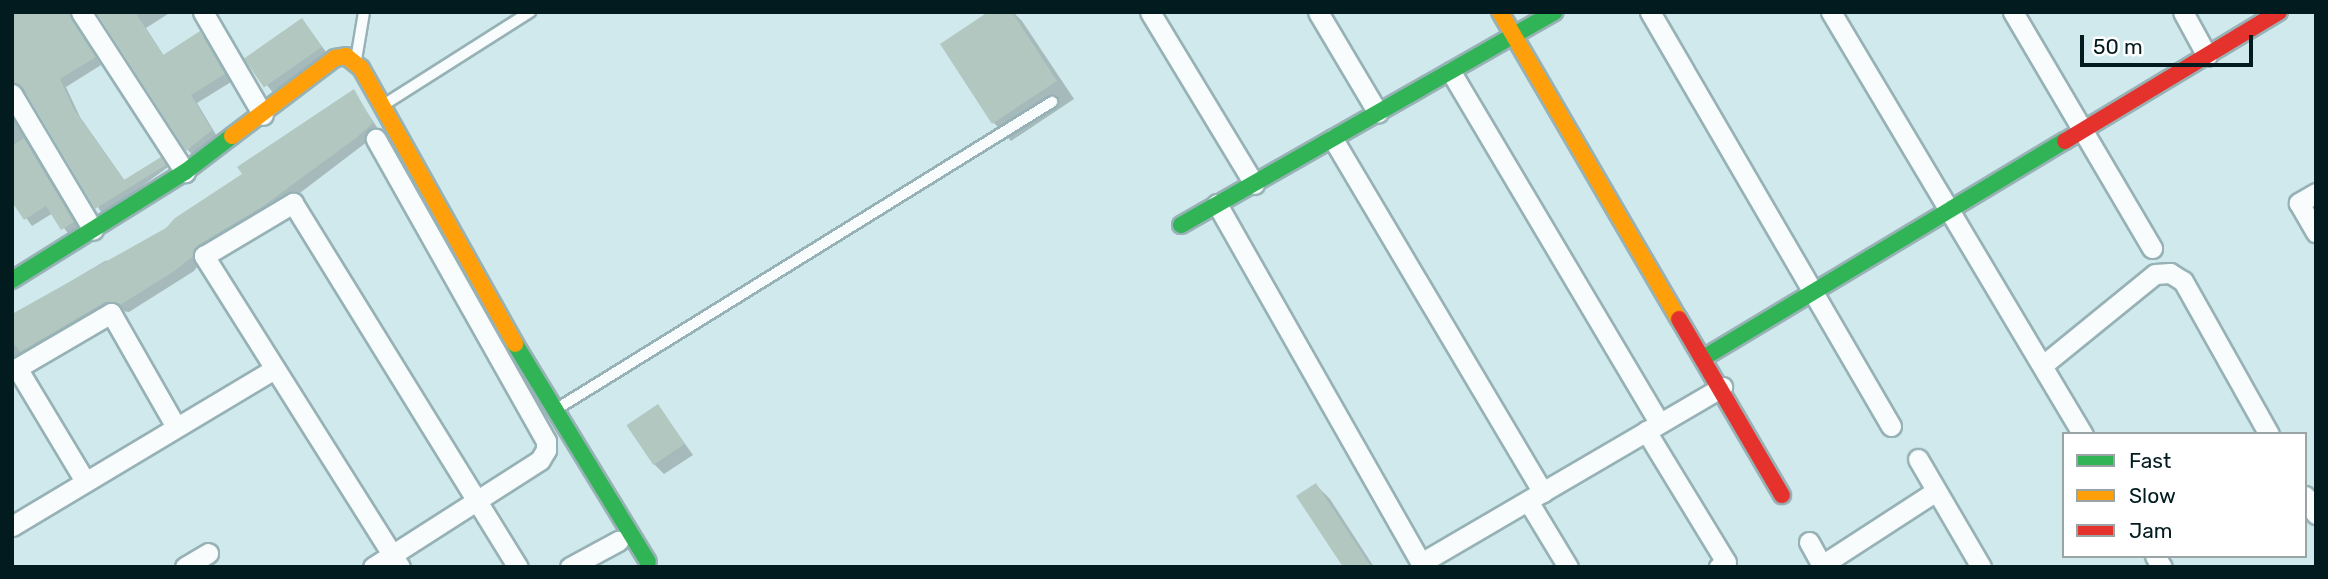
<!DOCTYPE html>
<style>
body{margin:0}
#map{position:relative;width:2328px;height:579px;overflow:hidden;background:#d0e9ec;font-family:Rubik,sans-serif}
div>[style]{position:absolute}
.shadow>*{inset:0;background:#0003;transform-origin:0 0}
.building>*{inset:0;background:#b2c7c0;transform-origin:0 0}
.roads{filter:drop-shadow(2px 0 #97b2b6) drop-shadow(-2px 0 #97b2b6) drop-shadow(0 2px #97b2b6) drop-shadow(0 -2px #97b2b6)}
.lane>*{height:10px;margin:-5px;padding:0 5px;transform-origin:5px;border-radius:5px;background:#f8fcfc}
.street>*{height:19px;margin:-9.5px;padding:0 9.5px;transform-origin:9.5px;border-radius:9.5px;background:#f8fcfc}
.fast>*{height:16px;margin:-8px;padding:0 8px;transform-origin:8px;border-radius:8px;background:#30b455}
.slow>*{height:16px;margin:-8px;padding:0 8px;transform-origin:8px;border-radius:8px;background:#ff9f0a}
.jam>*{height:16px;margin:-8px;padding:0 8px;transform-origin:8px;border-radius:8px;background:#e5322d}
span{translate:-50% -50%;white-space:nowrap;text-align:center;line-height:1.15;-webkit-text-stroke:5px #fff;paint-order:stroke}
.frame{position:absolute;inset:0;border:14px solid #021b1f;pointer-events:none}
.legend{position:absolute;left:2062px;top:432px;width:245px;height:126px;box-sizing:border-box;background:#fff;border:2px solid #9aa4a5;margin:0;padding:9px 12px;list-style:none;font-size:21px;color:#021b1f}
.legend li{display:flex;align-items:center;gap:14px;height:35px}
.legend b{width:35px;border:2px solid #9aa4a5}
.scale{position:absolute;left:2080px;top:35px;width:173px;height:32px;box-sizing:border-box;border:4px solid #021b1f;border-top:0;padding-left:9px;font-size:21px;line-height:24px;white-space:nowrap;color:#021b1f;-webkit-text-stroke:5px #fff;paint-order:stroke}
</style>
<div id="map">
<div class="shadow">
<div style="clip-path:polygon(12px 12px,81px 12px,77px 27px,101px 65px,66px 87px,80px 117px,125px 181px,161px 160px,168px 167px,103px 215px,28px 93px,12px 91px)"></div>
<div style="clip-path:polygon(98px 12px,171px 12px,146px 28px,164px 56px,200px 33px,207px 40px,231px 82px,197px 103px,218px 138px,194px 157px,187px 149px)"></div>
<div style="clip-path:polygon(991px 12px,1013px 12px,1022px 21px,1074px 99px,1011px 141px,994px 123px)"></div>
<div style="left:302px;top:20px;width:46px;height:67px;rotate:53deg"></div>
<div style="clip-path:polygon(354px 92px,380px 132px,271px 215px,206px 254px,194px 271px,129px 312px,114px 310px,12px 374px,12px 316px,105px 261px,122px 258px,245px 175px)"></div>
<div style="clip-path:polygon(12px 116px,80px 229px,70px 236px,53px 213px,32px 226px,12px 198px)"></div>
<div style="clip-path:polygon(658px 406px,693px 455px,664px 474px,654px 464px)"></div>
<div style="clip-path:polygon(1316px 485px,1330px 499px,1374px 567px,1345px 567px)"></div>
</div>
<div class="building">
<div style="clip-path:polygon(12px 12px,69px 12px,96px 57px,60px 79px,73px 108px,124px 180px,161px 157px,166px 165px,95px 209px,23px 88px,12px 82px)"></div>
<div style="clip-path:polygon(96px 12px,135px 12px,163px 55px,200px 31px,225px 74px,191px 95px,212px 130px,186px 151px)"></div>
<div style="clip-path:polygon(988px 12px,1012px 12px,1057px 81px,992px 124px,940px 44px)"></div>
<div style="left:302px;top:18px;width:35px;height:71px;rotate:55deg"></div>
<div style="clip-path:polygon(354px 89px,373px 123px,356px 138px,262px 207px,198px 245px,192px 257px,173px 272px,120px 305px,105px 302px,20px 352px,12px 341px,12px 314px,166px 228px,175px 218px,242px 174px,237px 167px)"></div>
<div style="clip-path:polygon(24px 138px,74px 222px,61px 230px,46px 206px,24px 220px,12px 202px,12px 146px)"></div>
<div style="left:658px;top:404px;width:48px;height:38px;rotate:56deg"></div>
<div style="clip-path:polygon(1316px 483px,1371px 567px,1343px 567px,1296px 496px)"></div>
</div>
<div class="roads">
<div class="lane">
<div style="left:356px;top:60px;width:49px;rotate:-80.5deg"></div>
<div style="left:385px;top:104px;width:172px;rotate:-32.4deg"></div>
<div style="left:555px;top:410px;width:585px;rotate:-31.79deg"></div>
</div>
<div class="street">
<div style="left:81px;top:12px;width:191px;rotate:57deg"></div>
<div style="left:203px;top:12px;width:119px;rotate:59.8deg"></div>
<div style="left:1150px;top:12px;width:201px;rotate:58.8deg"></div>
<div style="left:1318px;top:12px;width:117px;rotate:59.3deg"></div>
<div style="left:1650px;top:12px;width:479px;rotate:59.8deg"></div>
<div style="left:1831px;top:12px;width:492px;rotate:59.2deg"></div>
<div style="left:2013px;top:12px;width:274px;rotate:59.5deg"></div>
<div style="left:2183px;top:12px;width:50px;rotate:61.4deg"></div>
<div style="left:1451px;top:72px;width:408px;rotate:59.3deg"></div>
<div style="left:12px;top:94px;width:158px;rotate:59.2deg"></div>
<div style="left:1333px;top:139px;width:411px;rotate:59.3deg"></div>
<div style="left:2316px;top:193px;width:20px;rotate:150deg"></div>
<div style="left:2299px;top:203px;width:34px;rotate:60deg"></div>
<div style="left:1217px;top:204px;width:417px;rotate:60.4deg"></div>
<div style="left:2043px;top:365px;width:144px;rotate:-39.1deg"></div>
<div style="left:2155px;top:274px;width:15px;rotate:-4deg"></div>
<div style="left:2170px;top:273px;width:15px;rotate:32deg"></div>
<div style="left:2183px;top:281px;width:176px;rotate:60.7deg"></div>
<div style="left:1646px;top:431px;width:153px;rotate:58.6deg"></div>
<div style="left:1726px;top:562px;width:9px;rotate:144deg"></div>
<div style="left:1918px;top:459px;width:125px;rotate:59.7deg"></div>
<div style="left:85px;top:481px;width:132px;rotate:-121deg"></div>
<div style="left:17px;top:368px;width:109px;rotate:-30.3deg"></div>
<div style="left:111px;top:313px;width:131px;rotate:60.3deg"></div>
<div style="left:2305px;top:496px;width:21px;rotate:59deg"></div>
<div style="left:1528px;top:501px;width:77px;rotate:58.8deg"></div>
<div style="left:12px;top:526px;width:304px;rotate:-30.9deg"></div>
<div style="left:1809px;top:542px;width:29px;rotate:61deg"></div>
<div style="left:2155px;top:556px;width:13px;rotate:58deg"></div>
<div style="left:1421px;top:563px;width:349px;rotate:-30.3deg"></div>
<div style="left:1822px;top:565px;width:136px;rotate:-33deg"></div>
<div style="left:185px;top:567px;width:27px;rotate:-31deg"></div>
<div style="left:373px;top:567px;width:198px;rotate:-32.6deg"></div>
<div style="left:540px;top:460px;width:12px;rotate:-59deg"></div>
<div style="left:546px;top:450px;width:9px;rotate:-90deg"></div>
<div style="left:546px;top:441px;width:347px;rotate:-119.4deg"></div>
<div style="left:400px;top:567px;width:368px;rotate:-122.2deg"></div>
<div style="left:204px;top:256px;width:104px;rotate:-30.8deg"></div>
<div style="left:293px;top:203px;width:428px;rotate:58.3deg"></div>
<div style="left:570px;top:567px;width:55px;rotate:-28.4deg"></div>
</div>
<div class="fast">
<div style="left:1181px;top:225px;width:430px;rotate:-29.7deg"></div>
<div style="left:12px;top:280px;width:204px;rotate:-32deg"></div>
<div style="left:185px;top:172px;width:59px;rotate:-37.5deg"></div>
<div style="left:515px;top:344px;width:255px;rotate:58.6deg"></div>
<div style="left:1705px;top:357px;width:420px;rotate:-31deg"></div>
</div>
<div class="slow">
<div style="left:1500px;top:12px;width:355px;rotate:59.8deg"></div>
<div style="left:232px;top:136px;width:129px;rotate:-37.1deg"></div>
<div style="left:335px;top:58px;width:11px;rotate:-10deg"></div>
<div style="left:346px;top:56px;width:19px;rotate:39deg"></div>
<div style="left:361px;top:68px;width:316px;rotate:60.8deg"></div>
</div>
<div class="jam">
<div style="left:2065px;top:141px;width:250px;rotate:-31.1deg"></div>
<div style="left:1679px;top:319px;width:204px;rotate:59.7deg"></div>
</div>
</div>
<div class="frame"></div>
<ul class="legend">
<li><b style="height:9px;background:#30b455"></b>Fast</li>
<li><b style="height:9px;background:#ff9f0a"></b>Slow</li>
<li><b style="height:9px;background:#e5322d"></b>Jam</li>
</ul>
<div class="scale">50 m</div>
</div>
